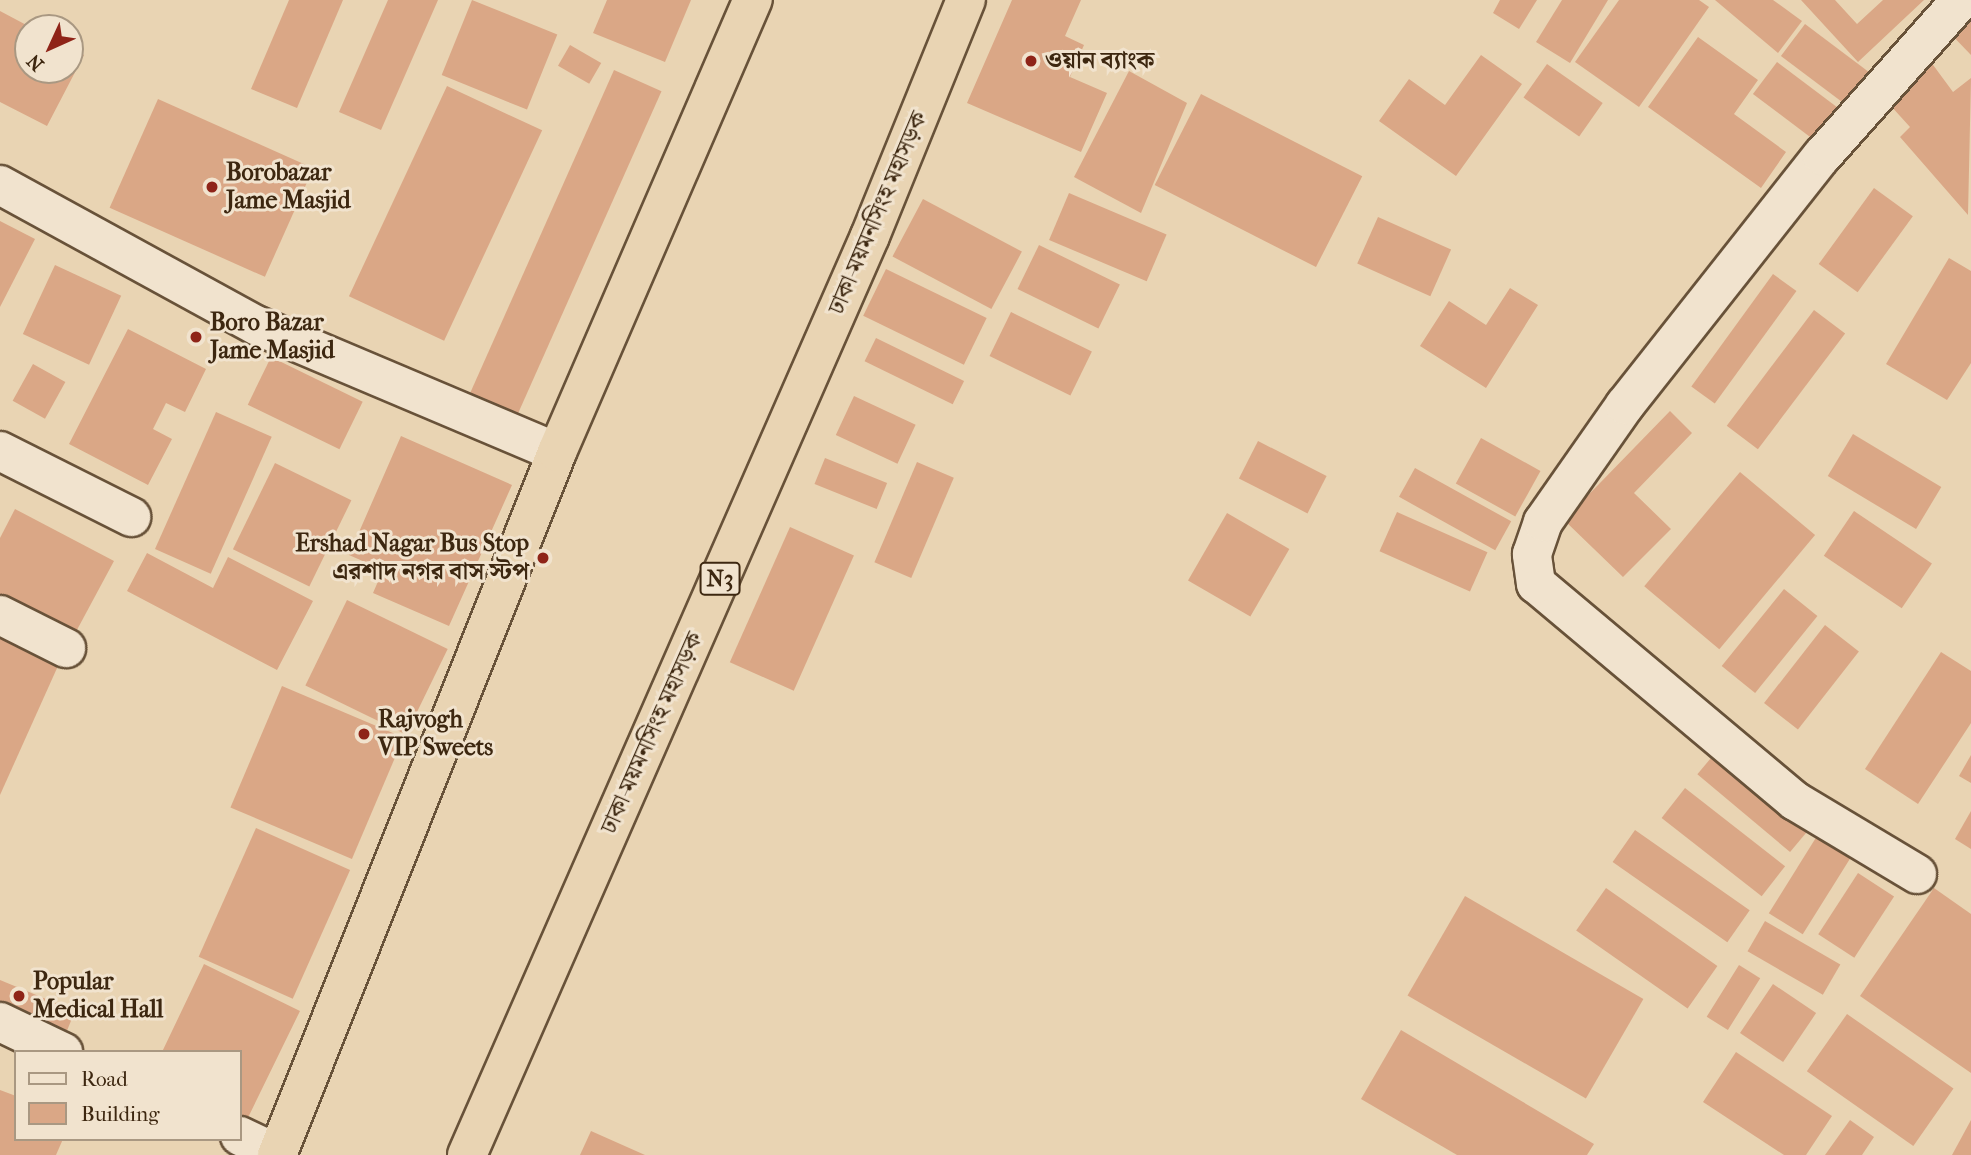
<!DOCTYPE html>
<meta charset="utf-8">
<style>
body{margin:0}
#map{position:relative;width:1971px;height:1155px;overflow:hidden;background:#e9d4b3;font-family:"IM FELL French Canon","Noto Serif Bengali",serif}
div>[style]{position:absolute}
.building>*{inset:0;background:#daa786;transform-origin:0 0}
.roads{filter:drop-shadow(2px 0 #685239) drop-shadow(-2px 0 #685239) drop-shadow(0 2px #685239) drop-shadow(0 -2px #685239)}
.minor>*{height:38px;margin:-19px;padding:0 19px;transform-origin:19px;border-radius:19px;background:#f1e3ce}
.trunk>*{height:38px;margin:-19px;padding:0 19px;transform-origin:19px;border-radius:19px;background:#e9d4b3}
.dots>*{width:19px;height:19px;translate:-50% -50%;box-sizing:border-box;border:4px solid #f1e3ce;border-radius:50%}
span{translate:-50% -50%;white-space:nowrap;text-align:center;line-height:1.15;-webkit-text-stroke:6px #f1e3ce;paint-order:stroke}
.shield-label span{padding:2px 5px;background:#f1e3ce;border:2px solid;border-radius:5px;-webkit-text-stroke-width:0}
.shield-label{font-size:23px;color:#3d2710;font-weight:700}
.poi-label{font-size:24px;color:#3d2710;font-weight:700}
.left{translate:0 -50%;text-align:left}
.right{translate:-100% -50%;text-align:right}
.street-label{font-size:24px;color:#3d2710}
.legend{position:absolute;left:14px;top:1050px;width:228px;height:91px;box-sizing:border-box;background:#f1e3ce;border:2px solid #a99882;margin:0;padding:9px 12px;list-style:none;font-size:21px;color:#3d2710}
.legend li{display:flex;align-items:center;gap:14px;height:35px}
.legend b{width:35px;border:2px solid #a99882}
.north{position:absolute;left:14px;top:14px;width:70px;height:70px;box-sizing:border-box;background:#f1e3ce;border:2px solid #a99882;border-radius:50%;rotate:225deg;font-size:19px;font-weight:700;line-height:28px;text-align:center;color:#3d2710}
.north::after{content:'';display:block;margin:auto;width:24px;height:32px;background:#8f2418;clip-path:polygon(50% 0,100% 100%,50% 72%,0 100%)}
</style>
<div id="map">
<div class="building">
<div style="clip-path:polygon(289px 0,343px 0,297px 108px,251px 89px)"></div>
<div style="clip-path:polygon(388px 0,438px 0,381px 130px,339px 112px)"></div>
<div style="left:472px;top:0;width:92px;height:81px;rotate:22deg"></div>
<div style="clip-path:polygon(607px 0,691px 0,665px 62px,593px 33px)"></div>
<div style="clip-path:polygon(1012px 0,1081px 0,1065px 36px,1084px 45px,1070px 77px,1107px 93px,1081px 152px,967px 103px)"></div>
<div style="clip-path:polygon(1500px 0,1537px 0,1519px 29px,1493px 13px)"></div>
<div style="clip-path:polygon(1562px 0,1608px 0,1570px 63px,1536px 42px)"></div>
<div style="clip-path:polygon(1619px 0,1699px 0,1709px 7px,1639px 107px,1575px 62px)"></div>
<div style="clip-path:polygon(1715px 0,1773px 0,1802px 21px,1778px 53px)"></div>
<div style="clip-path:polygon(1801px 0,1835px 0,1857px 24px,1883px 0,1924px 0,1858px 62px)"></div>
<div style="clip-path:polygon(1971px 4px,1971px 55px,1947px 30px)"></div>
<div style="clip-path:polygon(0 11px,32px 28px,28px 70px,70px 70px,70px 48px,84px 55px,47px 126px,0 102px)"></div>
<div style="left:1805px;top:24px;width:82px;height:40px;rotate:37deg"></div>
<div style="clip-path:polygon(1698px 37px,1758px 80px,1734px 114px,1786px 152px,1761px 188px,1648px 107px)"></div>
<div style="left:570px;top:45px;width:36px;height:24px;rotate:30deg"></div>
<div style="clip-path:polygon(1925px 54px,1953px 92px,1971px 78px,1968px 215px,1900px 137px,1910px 127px,1880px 94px)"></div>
<div style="clip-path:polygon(1481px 55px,1522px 84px,1456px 176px,1379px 121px,1409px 79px,1445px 105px)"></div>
<div style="left:1777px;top:62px;width:82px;height:40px;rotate:37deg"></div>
<div style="left:1547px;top:64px;width:68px;height:41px;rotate:35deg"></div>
<div style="left:614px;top:70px;width:52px;height:358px;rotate:24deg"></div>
<div style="clip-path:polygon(1129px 71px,1187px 103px,1141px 213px,1074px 177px)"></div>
<div style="left:447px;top:86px;width:105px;height:232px;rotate:25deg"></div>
<div style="left:1201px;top:94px;width:181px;height:102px;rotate:27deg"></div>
<div style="left:158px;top:99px;width:170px;height:119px;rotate:24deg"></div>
<div style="left:1874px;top:188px;width:48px;height:94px;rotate:36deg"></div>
<div style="left:1069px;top:193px;width:106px;height:51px;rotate:23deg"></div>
<div style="left:923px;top:199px;width:112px;height:65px;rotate:28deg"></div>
<div style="left:1378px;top:217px;width:80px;height:51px;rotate:24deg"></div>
<div style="clip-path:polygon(0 221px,35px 239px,0 307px)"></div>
<div style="left:1039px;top:245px;width:90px;height:49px;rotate:26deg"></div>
<div style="clip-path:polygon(1949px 258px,1971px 271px,1971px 363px,1947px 400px,1886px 364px)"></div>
<div style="left:55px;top:265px;width:73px;height:76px;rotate:25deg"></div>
<div style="left:886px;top:269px;width:112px;height:52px;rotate:26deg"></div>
<div style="left:1773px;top:274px;width:29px;height:139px;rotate:36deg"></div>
<div style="clip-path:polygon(1510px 288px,1538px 305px,1486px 388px,1420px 346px,1449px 301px,1486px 325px)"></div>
<div style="left:1814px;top:310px;width:39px;height:145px;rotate:37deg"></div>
<div style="left:1011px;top:312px;width:90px;height:49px;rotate:26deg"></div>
<div style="clip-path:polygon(128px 329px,206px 369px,185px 412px,166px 403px,153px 429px,172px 439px,148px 485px,69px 444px)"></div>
<div style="left:876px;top:338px;width:98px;height:26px;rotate:26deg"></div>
<div style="left:271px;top:357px;width:102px;height:53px;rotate:26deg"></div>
<div style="left:33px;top:364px;width:37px;height:42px;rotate:29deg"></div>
<div style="left:854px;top:396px;width:68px;height:43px;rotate:25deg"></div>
<div style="clip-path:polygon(1670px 411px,1692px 433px,1634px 493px,1671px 529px,1623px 577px,1564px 520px)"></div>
<div style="left:216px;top:412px;width:61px;height:150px;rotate:24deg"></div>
<div style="left:1853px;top:434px;width:103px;height:49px;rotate:31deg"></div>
<div style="clip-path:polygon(401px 436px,512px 485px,449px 626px,373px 593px,383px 570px,349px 555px)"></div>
<div style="left:1481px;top:438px;width:68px;height:52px;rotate:29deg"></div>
<div style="left:1258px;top:441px;width:77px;height:42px;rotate:27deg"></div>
<div style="left:825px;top:458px;width:67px;height:28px;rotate:22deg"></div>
<div style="left:917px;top:462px;width:40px;height:109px;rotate:23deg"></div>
<div style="left:275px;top:463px;width:85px;height:96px;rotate:26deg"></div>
<div style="left:1415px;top:468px;width:110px;height:33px;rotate:29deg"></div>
<div style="left:1740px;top:472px;width:98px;height:149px;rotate:40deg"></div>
<div style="clip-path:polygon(15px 509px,114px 561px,71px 641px,0 604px,0 538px)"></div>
<div style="left:1854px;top:511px;width:94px;height:54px;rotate:34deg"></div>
<div style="left:1397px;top:512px;width:99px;height:43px;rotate:24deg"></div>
<div style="left:1227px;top:513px;width:72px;height:78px;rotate:30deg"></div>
<div style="left:790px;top:527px;width:70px;height:148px;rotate:24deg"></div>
<div style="clip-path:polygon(147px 553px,213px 588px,228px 557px,313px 601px,277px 670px,127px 591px)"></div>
<div style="left:1784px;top:589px;width:43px;height:99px;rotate:39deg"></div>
<div style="left:347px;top:600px;width:112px;height:95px;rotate:26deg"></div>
<div style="left:1825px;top:625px;width:43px;height:99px;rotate:38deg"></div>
<div style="clip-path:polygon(0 629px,62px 657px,0 795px)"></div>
<div style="clip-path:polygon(1941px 652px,1971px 671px,1971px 723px,1918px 804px,1865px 769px)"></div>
<div style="left:282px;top:686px;width:132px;height:132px;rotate:23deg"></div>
<div style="left:1716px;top:752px;width:121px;height:29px;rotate:40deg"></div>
<div style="clip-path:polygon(1971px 755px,1971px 783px,1959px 776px)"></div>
<div style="left:1685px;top:788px;width:127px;height:38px;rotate:38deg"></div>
<div style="clip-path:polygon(1971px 811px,1971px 849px,1955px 839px)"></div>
<div style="left:256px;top:828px;width:103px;height:141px;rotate:24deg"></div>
<div style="left:1635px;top:830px;width:140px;height:39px;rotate:35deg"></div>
<div style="left:1817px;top:836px;width:40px;height:91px;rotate:32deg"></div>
<div style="left:1858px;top:873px;width:43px;height:73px;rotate:33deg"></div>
<div style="left:1606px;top:888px;width:136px;height:52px;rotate:35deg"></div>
<div style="clip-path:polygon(1934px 888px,1971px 914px,1971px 1073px,1860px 996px)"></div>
<div style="left:1465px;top:896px;width:206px;height:115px;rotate:30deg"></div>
<div style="left:1765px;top:921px;width:87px;height:35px;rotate:30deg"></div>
<div style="clip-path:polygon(204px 964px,300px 1011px,240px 1134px,240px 1052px,162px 1052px)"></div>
<div style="left:1739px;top:965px;width:25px;height:61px;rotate:32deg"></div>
<div style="clip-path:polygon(0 980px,75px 1011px,64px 1038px,0 1012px)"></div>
<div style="left:1773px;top:984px;width:52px;height:59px;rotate:34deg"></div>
<div style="left:1847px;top:1014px;width:130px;height:70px;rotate:35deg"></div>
<div style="clip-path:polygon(1401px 1030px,1594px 1144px,1587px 1155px,1457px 1155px,1361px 1099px)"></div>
<div style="clip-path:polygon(1736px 1052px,1832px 1116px,1806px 1155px,1784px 1155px,1703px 1102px)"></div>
<div style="clip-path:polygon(0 1090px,16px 1096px,16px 1139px,63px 1139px,56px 1155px,0 1155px)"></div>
<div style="clip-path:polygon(1850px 1120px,1874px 1137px,1862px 1155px,1825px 1155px)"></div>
<div style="clip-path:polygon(1971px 1120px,1971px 1155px,1952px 1155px)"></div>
<div style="clip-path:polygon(591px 1131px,645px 1155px,580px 1155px)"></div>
</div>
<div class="roads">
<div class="minor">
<div style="left:0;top:185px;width:294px;rotate:28.7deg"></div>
<div style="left:258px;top:326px;width:324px;rotate:22.9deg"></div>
<div style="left:0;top:451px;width:147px;rotate:26.7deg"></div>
<div style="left:0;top:615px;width:74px;rotate:26.6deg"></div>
<div style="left:1917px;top:874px;width:142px;rotate:-149.1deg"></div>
<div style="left:1795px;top:801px;width:338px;rotate:-140deg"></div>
<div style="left:1536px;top:584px;width:30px;rotate:-98deg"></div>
<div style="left:1532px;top:554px;width:34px;rotate:-71deg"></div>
<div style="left:1543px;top:522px;width:143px;rotate:-55deg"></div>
<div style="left:1625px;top:405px;width:318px;rotate:-51.7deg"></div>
<div style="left:1822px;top:156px;width:209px;rotate:-48.3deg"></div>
<div style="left:0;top:1022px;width:70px;rotate:25.5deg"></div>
<div style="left:240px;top:1136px;width:42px;rotate:25.3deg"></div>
</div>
<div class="trunk">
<div style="left:277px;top:1155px;width:757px;rotate:-68.28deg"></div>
<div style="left:557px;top:452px;width:493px;rotate:-66.6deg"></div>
<div style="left:467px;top:1155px;width:1003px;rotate:-66.32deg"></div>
<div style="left:870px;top:236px;width:255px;rotate:-67.9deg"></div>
</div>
</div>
<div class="dots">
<div style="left:1031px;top:61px;background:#8f2418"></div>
<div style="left:212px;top:187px;background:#8f2418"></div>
<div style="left:196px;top:337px;background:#8f2418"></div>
<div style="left:543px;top:558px;background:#8f2418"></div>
<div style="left:364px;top:734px;background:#8f2418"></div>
<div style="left:19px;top:996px;background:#8f2418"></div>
</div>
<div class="shield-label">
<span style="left:720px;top:579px">N3</span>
</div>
<div class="poi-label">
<span class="left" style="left:1045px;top:61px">ওয়ান ব্যাংক</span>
<span class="left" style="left:226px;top:187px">Borobazar<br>Jame Masjid</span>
<span class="left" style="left:210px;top:337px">Boro Bazar<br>Jame Masjid</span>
<span class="right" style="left:529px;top:558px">Ershad Nagar Bus Stop<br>এরশাদ নগর বাস স্টপ</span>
<span class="left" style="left:378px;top:734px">Rajvogh<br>VIP Sweets</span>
<span class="left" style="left:33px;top:996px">Popular<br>Medical Hall</span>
</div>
<div class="street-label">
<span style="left:878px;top:213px;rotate:-67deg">ঢাকা-ময়মনসিংহ মহাসড়ক</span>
<span style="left:652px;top:733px;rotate:-66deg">ঢাকা-ময়মনসিংহ মহাসড়ক</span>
</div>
<ul class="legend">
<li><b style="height:9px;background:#f1e3ce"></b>Road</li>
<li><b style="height:19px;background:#daa786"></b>Building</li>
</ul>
<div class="north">N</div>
</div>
